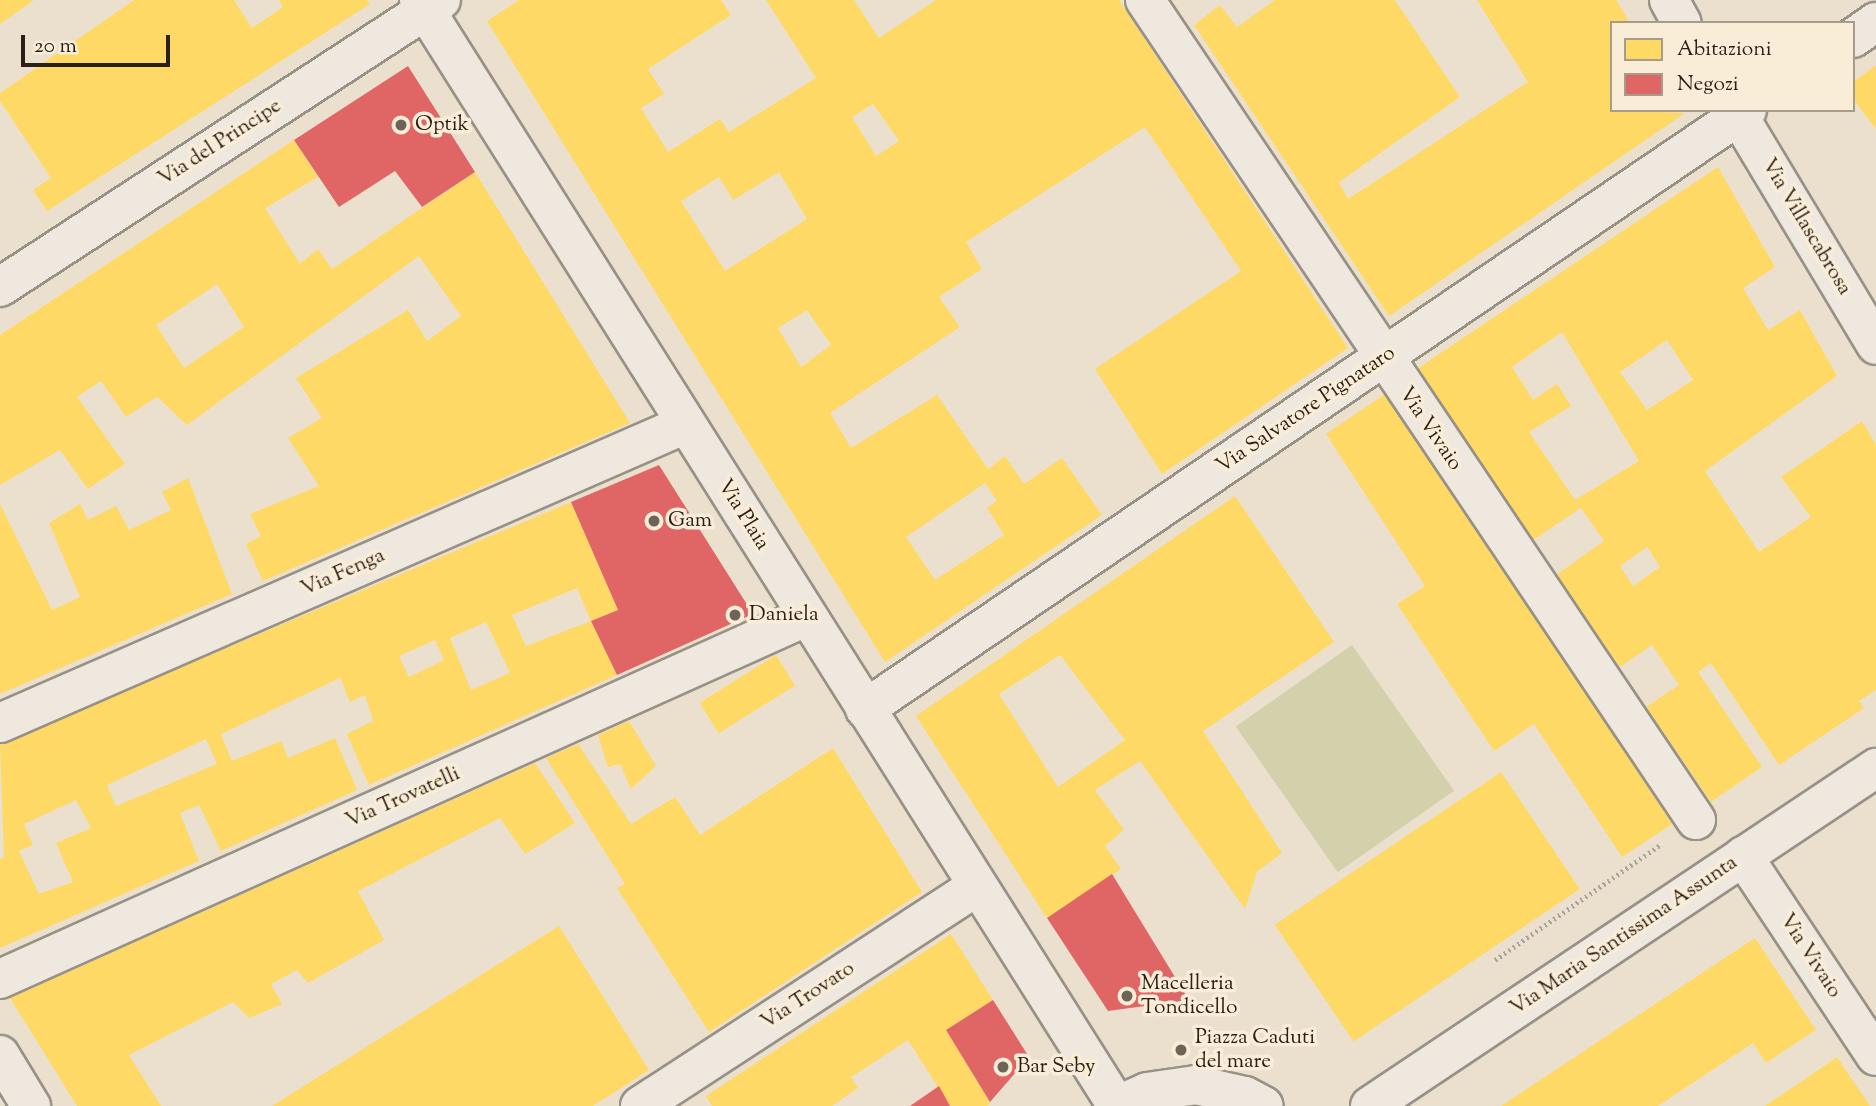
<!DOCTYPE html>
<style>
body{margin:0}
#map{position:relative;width:1876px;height:1106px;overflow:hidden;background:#ebe0ce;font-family:"Sorts Mill Goudy",serif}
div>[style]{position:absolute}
.green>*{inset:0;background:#d3d0ac;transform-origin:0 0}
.homes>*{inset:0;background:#ffd966;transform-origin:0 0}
.shops>*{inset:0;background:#e06666}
.path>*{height:4.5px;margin-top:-2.25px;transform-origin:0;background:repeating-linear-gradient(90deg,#aaa49c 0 2px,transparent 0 5.5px)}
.roads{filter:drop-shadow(2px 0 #989186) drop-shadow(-2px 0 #989186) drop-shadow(0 2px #989186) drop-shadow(0 -2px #989186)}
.street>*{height:38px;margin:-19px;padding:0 19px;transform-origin:19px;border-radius:19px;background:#eee8df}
.secondary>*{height:38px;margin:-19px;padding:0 19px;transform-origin:19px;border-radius:19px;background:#eee8df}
.dots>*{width:19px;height:19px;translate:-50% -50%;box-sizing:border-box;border:4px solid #faedd7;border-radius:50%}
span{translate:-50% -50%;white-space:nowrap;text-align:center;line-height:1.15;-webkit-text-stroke:7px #faedd7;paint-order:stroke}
.poi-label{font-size:21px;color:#2b2017}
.left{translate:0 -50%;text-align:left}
.street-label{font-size:21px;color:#2b2017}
.legend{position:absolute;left:1610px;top:21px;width:245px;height:91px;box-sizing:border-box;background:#faedd7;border:2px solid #a79b8a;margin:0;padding:9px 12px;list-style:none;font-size:21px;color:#2b2017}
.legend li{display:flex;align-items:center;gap:14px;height:35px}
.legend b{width:35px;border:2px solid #a79b8a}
.scale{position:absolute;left:21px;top:35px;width:149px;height:32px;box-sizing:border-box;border:4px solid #2b2017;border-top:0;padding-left:9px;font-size:21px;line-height:24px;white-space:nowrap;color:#2b2017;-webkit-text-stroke:5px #faedd7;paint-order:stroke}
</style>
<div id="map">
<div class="green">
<div style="left:1352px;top:645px;width:178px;height:142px;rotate:55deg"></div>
</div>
<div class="homes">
<div style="clip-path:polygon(0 0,34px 0,0 24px)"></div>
<div style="clip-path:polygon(134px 0,234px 0,252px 28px,283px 7px,279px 0,367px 0,370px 4px,47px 211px,33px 190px,51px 178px,0 101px,0 93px)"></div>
<div style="clip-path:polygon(evenodd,519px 0,721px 0,731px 15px,648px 69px,664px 94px,641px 108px,668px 152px,720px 119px,729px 132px,816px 78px,766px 0,854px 0,879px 38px,936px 0,1119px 0,1348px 348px,1162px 474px,1095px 369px,1241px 271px,1145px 127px,966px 242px,982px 269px,939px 297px,960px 327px,830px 413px,851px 448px,937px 395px,988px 469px,1005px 456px,1024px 484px,1062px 458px,1102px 515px,885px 662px,487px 21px,519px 0,873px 104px,899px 141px,876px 156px,852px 117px,873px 104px,519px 0,779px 172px,807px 219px,725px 271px,681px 201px,719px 177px,733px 200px,779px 172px,519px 0,807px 310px,831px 345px,801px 367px,778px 328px,807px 310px,519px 0,985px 483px,997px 501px,987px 508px,1004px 535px,935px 580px,906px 537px,985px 483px)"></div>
<div style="clip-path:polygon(1275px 0,1395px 0,1460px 97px,1339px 182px,1348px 199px,1528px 82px,1477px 0,1616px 0,1630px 23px,1612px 23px,1612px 110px,1685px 113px,1389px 316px,1194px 25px,1220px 5px,1237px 27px)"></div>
<div style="clip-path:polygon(1876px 65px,1876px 129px,1853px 99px,1853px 82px)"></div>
<div style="clip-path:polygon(evenodd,294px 140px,318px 177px,265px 208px,300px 264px,318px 249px,332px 269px,475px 172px,630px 423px,263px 581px,246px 544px,261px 536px,250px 514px,319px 486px,288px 438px,322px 418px,296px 378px,408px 310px,427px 341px,461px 316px,419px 256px,187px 425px,157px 397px,126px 417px,101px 381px,77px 397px,125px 464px,88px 489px,60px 450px,0 485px,0 335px,294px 140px,217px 284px,244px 327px,184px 368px,156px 325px,217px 284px)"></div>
<div style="clip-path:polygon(evenodd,1718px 167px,1775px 267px,1743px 288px,1768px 330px,1800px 310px,1837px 376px,1705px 471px,1759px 552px,1811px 517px,1781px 477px,1862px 421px,1876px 445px,1876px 690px,1859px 701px,1864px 708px,1779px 765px,1711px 663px,1698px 672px,1762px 767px,1711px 802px,1646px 707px,1679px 685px,1652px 645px,1620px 667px,1556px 575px,1604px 541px,1581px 508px,1533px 540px,1417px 369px,1718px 167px,1562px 332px,1639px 461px,1575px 500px,1529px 432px,1571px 406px,1557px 384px,1533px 400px,1512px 367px,1562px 332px,1718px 167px,1667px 340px,1693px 380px,1647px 410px,1620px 372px,1667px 340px,1718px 167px,1647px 547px,1660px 567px,1633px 586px,1620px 566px,1647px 547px)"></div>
<div style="clip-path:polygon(1388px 392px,1672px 824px,1622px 857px,1534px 724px,1494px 751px,1397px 604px,1425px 586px,1326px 434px)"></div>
<div style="clip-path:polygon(188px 478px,232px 594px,0 694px,0 504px,52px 610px,80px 597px,49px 523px,80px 504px,88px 520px,116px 506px,129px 530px,171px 510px,162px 492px)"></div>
<div style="clip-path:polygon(evenodd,1235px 496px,1334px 642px,1203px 731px,1282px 853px,1257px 872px,1245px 909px,1140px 761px,1095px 790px,1124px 830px,1105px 846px,1121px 869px,1047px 918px,916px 716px,1235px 496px,1060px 655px,1125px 740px,1058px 787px,999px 694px,1060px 655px)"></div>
<div style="clip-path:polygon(evenodd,571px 502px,618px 610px,591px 621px,617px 675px,369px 785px,347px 734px,373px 721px,365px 695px,350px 702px,340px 678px,221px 734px,232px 761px,281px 741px,288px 758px,335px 738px,357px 790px,221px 851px,199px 805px,180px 813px,199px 861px,0 948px,0 859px,4px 857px,0 744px,571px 502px,577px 588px,591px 621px,526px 646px,512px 615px,577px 588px,571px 502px,486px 622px,510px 673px,471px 690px,450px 638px,486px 622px,571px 502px,435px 640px,444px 660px,409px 677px,399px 656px,435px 640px,571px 502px,206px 739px,217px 764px,116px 806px,107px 785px,206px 739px,571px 502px,76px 800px,91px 828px,56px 843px,73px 882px,39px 894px,19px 851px,33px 845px,24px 824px,76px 800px)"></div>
<div style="left:776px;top:655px;width:36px;height:90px;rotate:58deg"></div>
<div style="clip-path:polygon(629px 721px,656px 766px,631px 789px,620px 764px,608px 767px,598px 735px)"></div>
<div style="clip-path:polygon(578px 744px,631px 824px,675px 797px,700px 835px,833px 748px,922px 892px,709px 1032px,617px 888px,625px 884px,546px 758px)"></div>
<div style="clip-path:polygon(535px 763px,575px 823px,525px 854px,500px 818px,358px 891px,384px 940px,308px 983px,297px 970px,271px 984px,282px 1004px,249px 1018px,233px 1002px,129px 1055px,161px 1106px,77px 1106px,10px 998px)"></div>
<div style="left:1501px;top:772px;width:141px;height:273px;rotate:56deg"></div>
<div style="clip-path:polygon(559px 926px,649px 1070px,593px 1106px,272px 1106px)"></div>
<div style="clip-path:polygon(951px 934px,993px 1000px,946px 1030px,990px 1102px,988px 1106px,950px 1106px,908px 1040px,851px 1077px,858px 1088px,832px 1106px,712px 1106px,706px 1096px)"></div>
<div style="clip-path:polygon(1755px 938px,1816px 1030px,1766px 1063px,1753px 1043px,1658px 1106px,1501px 1106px)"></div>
<div style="clip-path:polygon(1837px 1057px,1870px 1106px,1765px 1106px,1802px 1081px)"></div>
</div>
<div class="shops">
<div style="clip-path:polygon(408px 66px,475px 172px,422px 207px,395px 171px,339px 207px,294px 140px)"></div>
<div style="clip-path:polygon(659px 465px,753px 614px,617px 675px,591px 621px,618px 610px,571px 502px)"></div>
<div style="clip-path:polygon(1112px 874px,1189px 1000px,1108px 1011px,1047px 918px)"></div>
<div style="clip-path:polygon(993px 1000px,1029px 1057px,990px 1102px,946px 1030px)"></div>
<div style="clip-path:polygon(939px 1086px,950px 1106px,910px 1106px)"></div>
</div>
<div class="path">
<div style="left:1495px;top:960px;width:201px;rotate:-34.9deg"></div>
</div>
<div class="roads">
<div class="street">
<div style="left:1145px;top:0;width:988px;rotate:56.1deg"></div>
<div style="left:1669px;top:0;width:26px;rotate:61deg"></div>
<div style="left:1853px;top:38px;width:28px;rotate:-35deg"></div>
<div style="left:1735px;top:110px;width:274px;rotate:59deg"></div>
<div style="left:0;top:287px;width:526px;rotate:-33.06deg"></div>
<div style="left:865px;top:709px;width:1066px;rotate:-34.18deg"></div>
<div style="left:0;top:723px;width:748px;rotate:-23.55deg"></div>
<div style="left:1743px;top:856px;width:240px;rotate:56.4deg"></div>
<div style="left:0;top:979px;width:884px;rotate:-24.19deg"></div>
<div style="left:0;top:1055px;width:60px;rotate:58.7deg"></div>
<div style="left:640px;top:1106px;width:401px;rotate:-33.1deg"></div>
</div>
<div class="secondary">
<div style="left:419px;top:0;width:1308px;rotate:57.74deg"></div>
<div style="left:1116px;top:1106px;width:34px;rotate:-24deg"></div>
<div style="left:1147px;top:1092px;width:49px;rotate:-8.1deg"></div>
<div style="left:1196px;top:1085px;width:50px;rotate:12.7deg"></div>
<div style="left:1245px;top:1096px;width:21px;rotate:28deg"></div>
<div style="left:1370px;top:1106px;width:609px;rotate:-33.74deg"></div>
</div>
</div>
<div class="dots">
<div style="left:401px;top:125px;background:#6e6357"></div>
<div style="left:654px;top:521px;background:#6e6357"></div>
<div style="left:735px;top:615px;background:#6e6357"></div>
<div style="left:1127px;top:996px;background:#6e6357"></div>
<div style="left:1181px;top:1050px;background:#6e6357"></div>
<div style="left:1003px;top:1067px;background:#6e6357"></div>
</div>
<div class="poi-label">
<span class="left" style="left:415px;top:125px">Optik</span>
<span class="left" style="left:668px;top:521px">Gam</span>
<span class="left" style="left:749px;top:615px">Daniela</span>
<span class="left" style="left:1141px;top:996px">Macelleria<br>Tondicello</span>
<span class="left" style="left:1195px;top:1050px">Piazza Caduti<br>del mare</span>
<span class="left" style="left:1017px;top:1067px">Bar Seby</span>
</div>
<div class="street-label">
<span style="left:220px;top:143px;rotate:-33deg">Via del Principe</span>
<span style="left:1806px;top:227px;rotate:59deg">Via Villascabrosa</span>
<span style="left:1306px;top:410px;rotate:-34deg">Via Salvatore Pignataro</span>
<span style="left:1430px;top:429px;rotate:56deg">Via Vivaio</span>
<span style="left:743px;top:515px;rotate:58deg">Via Plaia</span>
<span style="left:343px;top:573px;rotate:-24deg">Via Fenga</span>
<span style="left:403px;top:798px;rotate:-24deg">Via Trovatelli</span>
<span style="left:1624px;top:936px;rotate:-34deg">Via Maria Santissima Assunta</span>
<span style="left:1810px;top:956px;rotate:57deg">Via Vivaio</span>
<span style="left:808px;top:996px;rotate:-33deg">Via Trovato</span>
</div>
<ul class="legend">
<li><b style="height:19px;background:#ffd966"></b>Abitazioni</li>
<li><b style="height:19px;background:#e06666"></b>Negozi</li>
</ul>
<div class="scale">20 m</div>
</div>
